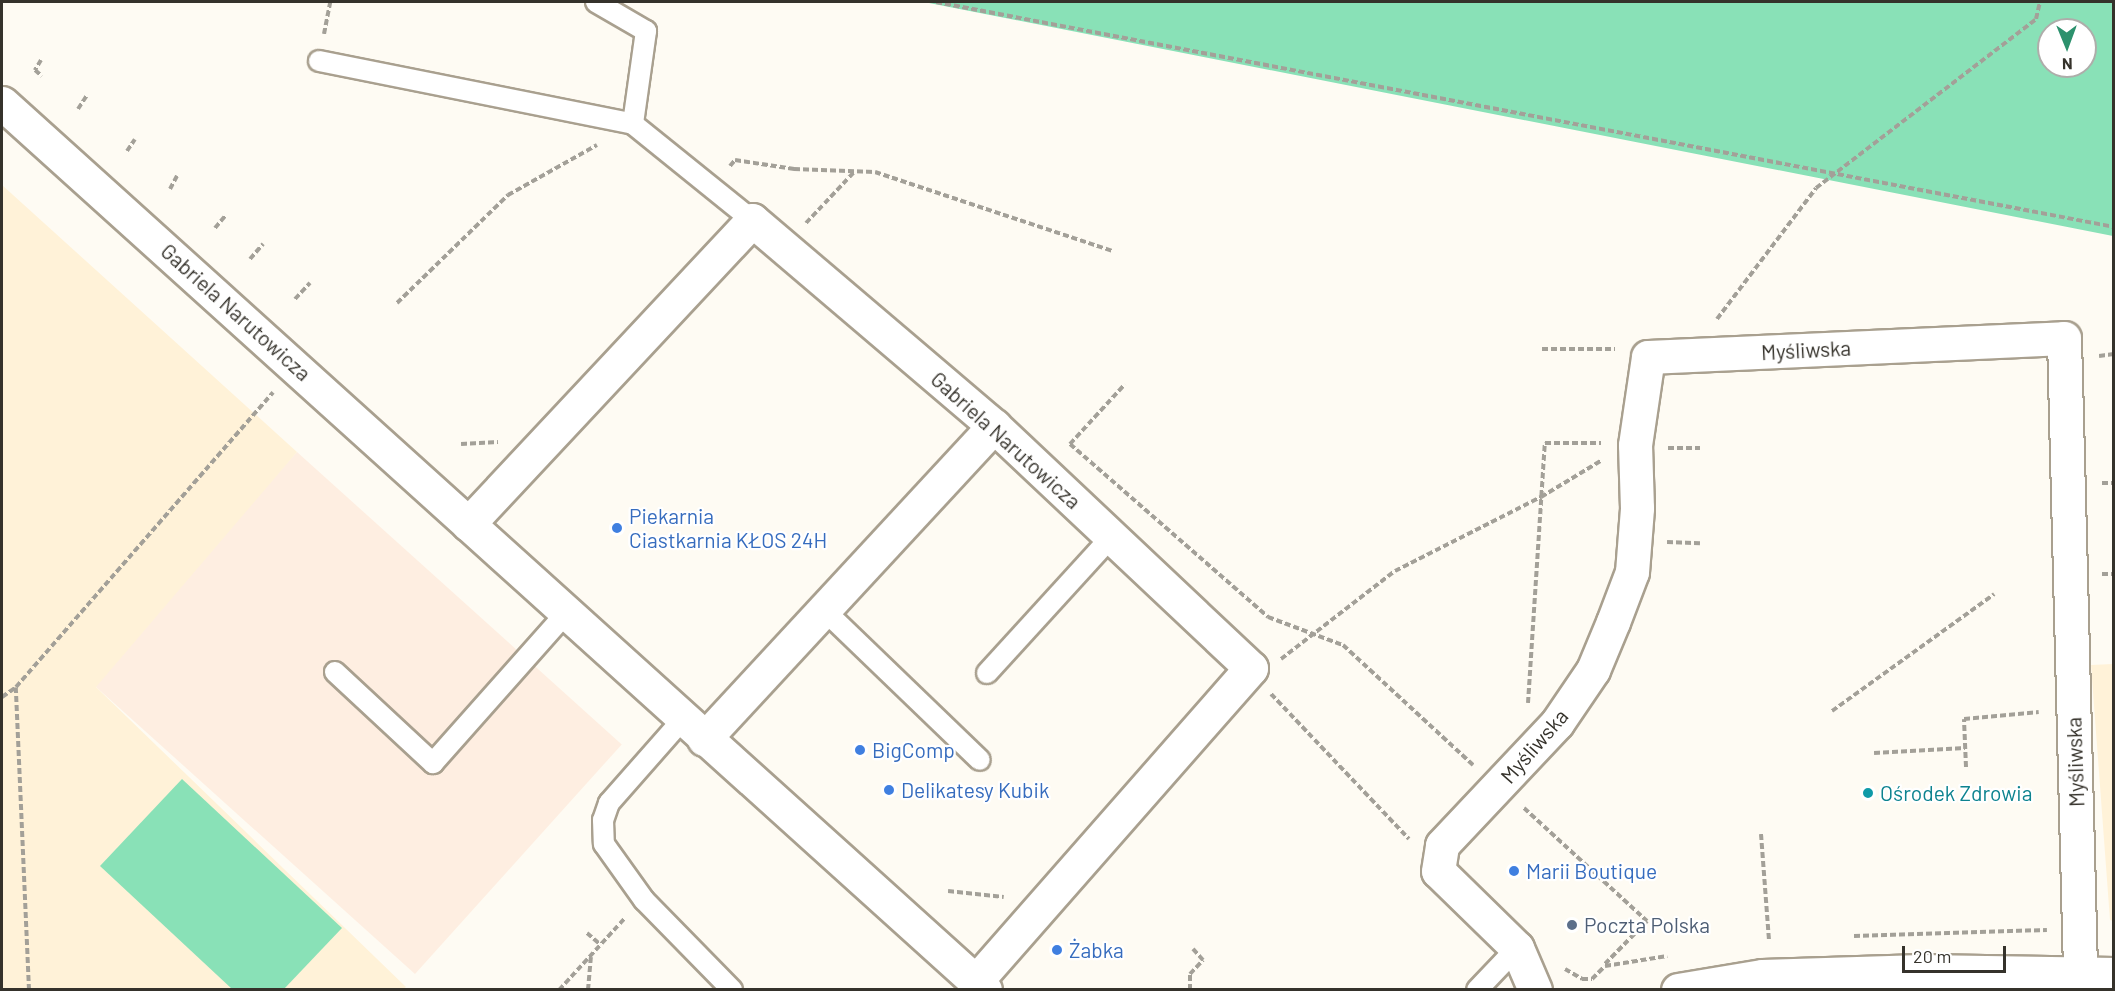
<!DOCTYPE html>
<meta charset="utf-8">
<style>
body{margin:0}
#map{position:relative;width:2115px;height:991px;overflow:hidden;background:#fefbf3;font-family:Barlow,sans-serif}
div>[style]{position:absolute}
.commercial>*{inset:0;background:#feeee1;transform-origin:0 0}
.built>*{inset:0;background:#fff2d8}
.green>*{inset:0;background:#89e1b7}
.path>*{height:4px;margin-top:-2px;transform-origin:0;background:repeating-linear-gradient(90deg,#a3a098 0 6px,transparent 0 9px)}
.roads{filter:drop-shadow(2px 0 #a9a08f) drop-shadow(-2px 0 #a9a08f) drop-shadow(0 2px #a9a08f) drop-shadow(0 -2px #a9a08f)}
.service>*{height:20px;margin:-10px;padding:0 10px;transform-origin:10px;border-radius:10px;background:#fff}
.minor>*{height:33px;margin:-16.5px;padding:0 16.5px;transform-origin:16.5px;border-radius:16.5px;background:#fff}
.dots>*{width:16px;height:16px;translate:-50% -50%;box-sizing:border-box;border:3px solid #fff;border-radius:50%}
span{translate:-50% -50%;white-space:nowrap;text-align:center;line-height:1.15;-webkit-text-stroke:4.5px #fff;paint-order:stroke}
.street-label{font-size:21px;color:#35322b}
.shop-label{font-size:21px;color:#366cbe}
.left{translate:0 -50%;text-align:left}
.culture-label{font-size:21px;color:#0d838f}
.service-label{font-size:21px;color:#4e5e75}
.frame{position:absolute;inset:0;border:3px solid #35322b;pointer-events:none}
.north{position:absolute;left:2037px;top:18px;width:60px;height:60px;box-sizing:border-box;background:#fff;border:2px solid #aeadaa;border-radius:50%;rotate:179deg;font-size:16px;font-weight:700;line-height:24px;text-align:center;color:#35322b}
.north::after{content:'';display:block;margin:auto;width:21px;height:27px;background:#2c916d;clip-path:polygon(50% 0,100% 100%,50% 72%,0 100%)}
.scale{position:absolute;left:1902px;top:946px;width:104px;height:27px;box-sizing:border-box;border:3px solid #35322b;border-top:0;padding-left:8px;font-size:18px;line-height:21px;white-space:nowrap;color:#35322b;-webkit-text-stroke:4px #fff;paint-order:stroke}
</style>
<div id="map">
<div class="commercial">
<div style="left:297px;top:452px;width:437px;height:309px;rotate:42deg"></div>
</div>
<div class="built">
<div style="clip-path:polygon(2px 185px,297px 452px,96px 687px,406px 987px,403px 989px,2px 989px)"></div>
<div style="clip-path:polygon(2113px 664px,2114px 664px,2113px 921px,2110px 920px,2091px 665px)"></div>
</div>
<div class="green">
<div style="clip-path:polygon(evenodd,924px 2px,2113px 2px,2113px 236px,924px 2px,2049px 30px,2085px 30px,2085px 66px,2049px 66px,2049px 30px)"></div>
<div style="clip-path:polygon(182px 779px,342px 928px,284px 989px,232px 989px,100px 866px)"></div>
</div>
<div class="path">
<div style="left:936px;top:2px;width:1199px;rotate:10.81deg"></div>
<div style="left:324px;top:34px;width:33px;rotate:-79deg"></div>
<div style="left:41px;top:60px;width:12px;rotate:121deg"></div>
<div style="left:35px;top:70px;width:9px;rotate:41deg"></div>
<div style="left:78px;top:109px;width:17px;rotate:-57deg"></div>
<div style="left:127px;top:151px;width:14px;rotate:-56deg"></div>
<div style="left:730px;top:166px;width:8px;rotate:-50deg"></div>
<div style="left:735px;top:160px;width:60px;rotate:8.7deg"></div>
<div style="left:794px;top:169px;width:81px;rotate:2.1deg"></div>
<div style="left:875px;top:172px;width:250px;rotate:18.4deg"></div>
<div style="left:170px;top:189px;width:15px;rotate:-62deg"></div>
<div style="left:806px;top:223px;width:71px;rotate:-46.7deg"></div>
<div style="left:215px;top:228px;width:16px;rotate:-50deg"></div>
<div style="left:250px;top:259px;width:20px;rotate:-49deg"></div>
<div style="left:295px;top:299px;width:22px;rotate:-47deg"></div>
<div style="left:397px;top:303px;width:155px;rotate:-44.2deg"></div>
<div style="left:508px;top:195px;width:102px;rotate:-29.3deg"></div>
<div style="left:1717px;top:319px;width:164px;rotate:-52.9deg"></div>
<div style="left:1816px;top:188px;width:277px;rotate:-37.5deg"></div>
<div style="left:2036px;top:19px;width:17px;rotate:-77deg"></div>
<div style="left:1542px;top:349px;width:73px"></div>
<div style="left:2099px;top:356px;width:15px;rotate:-8deg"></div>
<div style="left:461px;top:444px;width:37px;rotate:-3deg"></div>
<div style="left:1070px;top:444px;width:263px;rotate:41.1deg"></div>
<div style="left:1268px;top:617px;width:80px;rotate:20.5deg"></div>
<div style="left:1343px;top:645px;width:177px;rotate:42.7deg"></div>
<div style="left:1070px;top:444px;width:81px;rotate:-47.5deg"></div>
<div style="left:1668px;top:448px;width:32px"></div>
<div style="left:2102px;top:483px;width:12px"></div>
<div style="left:1667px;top:542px;width:33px;rotate:2deg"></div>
<div style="left:2102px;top:574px;width:12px"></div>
<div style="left:1281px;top:659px;width:144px;rotate:-37.7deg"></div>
<div style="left:1395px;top:571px;width:164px;rotate:-26.9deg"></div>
<div style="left:1541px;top:497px;width:71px;rotate:-31.2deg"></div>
<div style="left:1271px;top:694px;width:200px;rotate:46.4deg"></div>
<div style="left:2px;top:697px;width:16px;rotate:-35deg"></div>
<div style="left:1528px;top:703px;width:261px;rotate:-86.3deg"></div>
<div style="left:1545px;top:443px;width:56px"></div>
<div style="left:1832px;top:711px;width:200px;rotate:-35.8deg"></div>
<div style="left:1874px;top:753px;width:91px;rotate:-3.1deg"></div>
<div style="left:1966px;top:767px;width:48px;rotate:-92.4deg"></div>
<div style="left:1964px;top:719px;width:75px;rotate:-5.3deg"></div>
<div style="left:1524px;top:808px;width:167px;rotate:42.6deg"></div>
<div style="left:1647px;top:921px;width:63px;rotate:134.4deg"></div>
<div style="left:1761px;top:834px;width:107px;rotate:85.7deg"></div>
<div style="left:948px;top:891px;width:56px;rotate:6.1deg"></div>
<div style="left:587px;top:933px;width:18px;rotate:41deg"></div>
<div style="left:1854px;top:936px;width:193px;rotate:-1.8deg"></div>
<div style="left:1565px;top:969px;width:20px;rotate:30deg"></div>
<div style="left:1582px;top:979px;width:10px"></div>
<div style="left:1592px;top:979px;width:18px;rotate:-45deg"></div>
<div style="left:1605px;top:966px;width:63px;rotate:-9.2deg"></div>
<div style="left:29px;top:990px;width:303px;rotate:-92.5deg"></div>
<div style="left:16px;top:687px;width:391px;rotate:-48.9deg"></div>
<div style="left:559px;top:990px;width:98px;rotate:-47.5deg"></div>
<div style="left:588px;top:990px;width:33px;rotate:-85deg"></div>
<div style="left:1190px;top:990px;width:16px;rotate:-90deg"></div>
<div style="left:1190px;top:974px;width:19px;rotate:-47deg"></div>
<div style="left:1203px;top:960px;width:15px;rotate:-132deg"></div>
</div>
<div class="roads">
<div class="service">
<div style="left:596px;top:2px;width:58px;rotate:30.1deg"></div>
<div style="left:646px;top:31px;width:94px;rotate:98deg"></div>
<div style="left:633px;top:124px;width:153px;rotate:38.9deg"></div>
<div style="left:319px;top:61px;width:320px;rotate:11.3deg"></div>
<div style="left:824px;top:610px;width:216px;rotate:43.9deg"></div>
<div style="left:335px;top:672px;width:134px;rotate:42.9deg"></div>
<div style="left:433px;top:763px;width:200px;rotate:-48.4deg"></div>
<div style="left:987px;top:673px;width:185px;rotate:-47.6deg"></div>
<div style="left:683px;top:719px;width:112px;rotate:131.4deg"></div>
<div style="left:609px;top:803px;width:18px;rotate:109deg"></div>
<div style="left:603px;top:820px;width:24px;rotate:88deg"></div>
<div style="left:604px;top:844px;width:69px;rotate:54.5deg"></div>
<div style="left:644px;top:900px;width:126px;rotate:45.6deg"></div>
<div style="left:1477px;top:990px;width:58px;rotate:-46.4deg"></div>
</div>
<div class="minor">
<div style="left:2px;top:103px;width:1324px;rotate:42.06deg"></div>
<div style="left:468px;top:524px;width:416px;rotate:-46.9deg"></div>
<div style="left:752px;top:220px;width:318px;rotate:40.4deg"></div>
<div style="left:994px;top:426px;width:353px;rotate:43.3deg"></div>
<div style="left:1251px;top:668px;width:417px;rotate:131.3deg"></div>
<div style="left:704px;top:739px;width:427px;rotate:-47.2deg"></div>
<div style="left:1535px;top:990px;width:46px;rotate:-113.2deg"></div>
<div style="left:1517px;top:948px;width:110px;rotate:-135.7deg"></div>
<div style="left:1438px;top:871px;width:26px;rotate:-81deg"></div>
<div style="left:1442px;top:845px;width:168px;rotate:-46.7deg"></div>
<div style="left:1557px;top:723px;width:64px;rotate:-55.8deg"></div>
<div style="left:1593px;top:670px;width:52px;rotate:-67.4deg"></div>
<div style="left:1613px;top:622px;width:53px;rotate:-69.2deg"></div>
<div style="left:1632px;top:572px;width:64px;rotate:-85.5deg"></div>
<div style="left:1637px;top:508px;width:63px;rotate:-91.8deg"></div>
<div style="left:1635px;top:445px;width:89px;rotate:-81.6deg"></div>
<div style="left:1648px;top:357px;width:416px;rotate:-2.6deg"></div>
<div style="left:2064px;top:338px;width:633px;rotate:88.55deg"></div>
<div style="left:1678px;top:990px;width:85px;rotate:-9.5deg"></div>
<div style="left:1762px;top:976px;width:159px;rotate:-1.8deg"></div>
<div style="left:1921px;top:971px;width:193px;rotate:0.9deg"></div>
</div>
</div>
<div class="dots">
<div style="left:617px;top:528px;background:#3f7fe0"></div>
<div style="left:860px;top:750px;background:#3f7fe0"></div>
<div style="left:889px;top:790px;background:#3f7fe0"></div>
<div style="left:1868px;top:793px;background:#0f9aa8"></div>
<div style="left:1514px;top:871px;background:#3f7fe0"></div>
<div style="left:1572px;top:925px;background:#5c6f8a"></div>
<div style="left:1057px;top:950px;background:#3f7fe0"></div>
</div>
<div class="street-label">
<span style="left:236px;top:312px;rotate:42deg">Gabriela Narutowicza</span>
<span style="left:1806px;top:350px;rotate:-3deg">Myśliwska</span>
<span style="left:1006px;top:440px;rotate:42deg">Gabriela Narutowicza</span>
<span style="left:1534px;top:746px;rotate:-49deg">Myśliwska</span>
<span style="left:2075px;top:762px;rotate:-92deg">Myśliwska</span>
</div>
<div class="shop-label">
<span class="left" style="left:629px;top:528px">Piekarnia<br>Ciastkarnia KŁOS 24H</span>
<span class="left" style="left:872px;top:750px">BigComp</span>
<span class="left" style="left:901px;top:790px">Delikatesy Kubik</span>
<span class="left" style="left:1526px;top:871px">Marii Boutique</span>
<span class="left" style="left:1069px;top:950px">Żabka</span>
</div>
<div class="culture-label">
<span class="left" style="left:1880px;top:793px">Ośrodek Zdrowia</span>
</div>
<div class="service-label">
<span class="left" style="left:1584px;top:925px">Poczta Polska</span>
</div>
<div class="frame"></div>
<div class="north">N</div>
<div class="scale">20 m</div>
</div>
